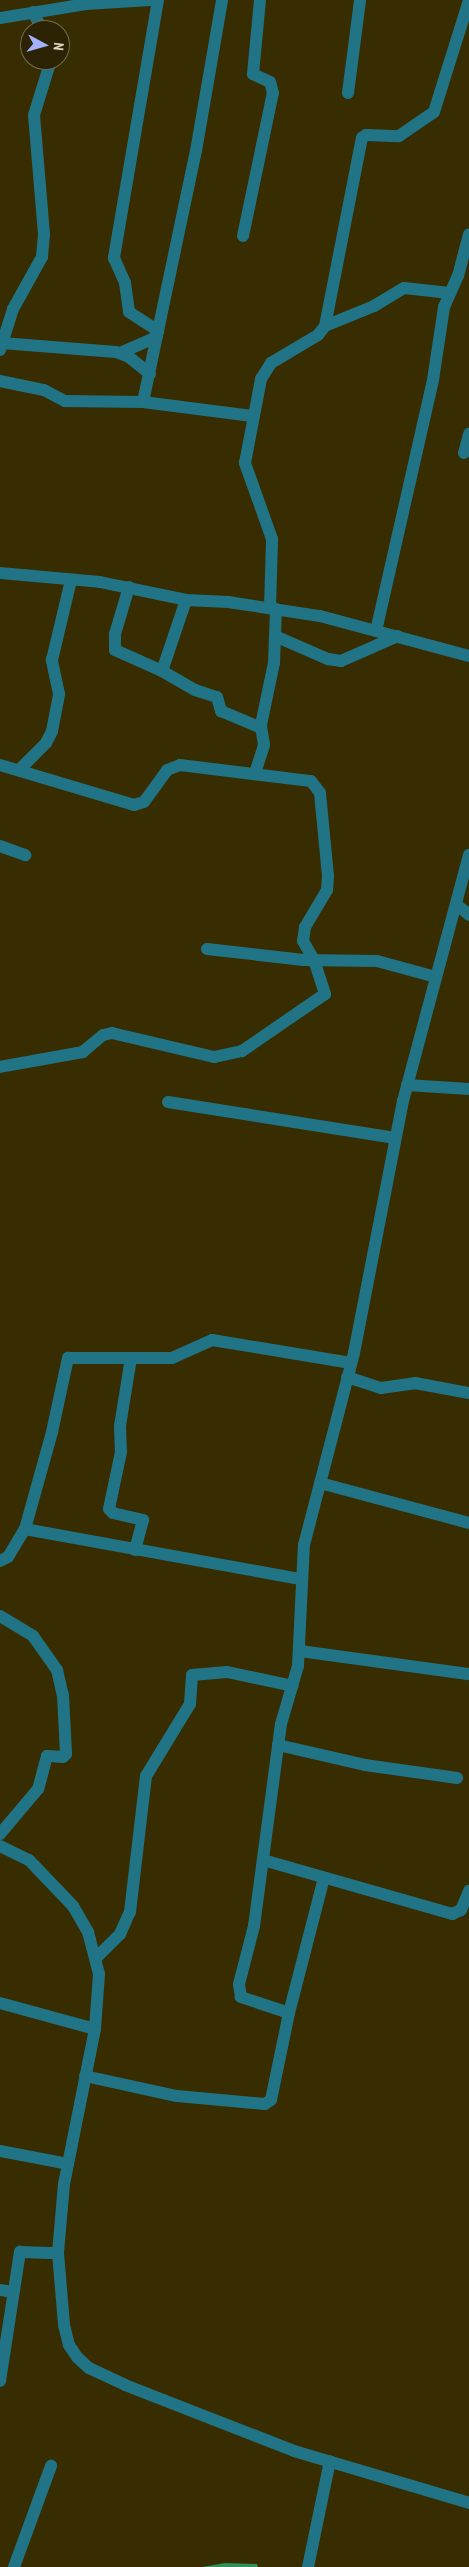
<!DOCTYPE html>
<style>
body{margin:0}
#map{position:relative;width:469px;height:2567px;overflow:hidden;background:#372d01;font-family:"PT Sans Narrow",sans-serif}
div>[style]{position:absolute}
.water>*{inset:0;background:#328e5a}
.minor>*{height:12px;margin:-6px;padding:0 6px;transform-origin:6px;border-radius:6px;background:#207485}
span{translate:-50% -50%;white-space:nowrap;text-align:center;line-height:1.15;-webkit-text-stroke:4px #2b2304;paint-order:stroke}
.north{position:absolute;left:20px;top:20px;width:50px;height:50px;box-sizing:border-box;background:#2b2304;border:1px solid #726b4f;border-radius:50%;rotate:96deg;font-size:14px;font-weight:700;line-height:20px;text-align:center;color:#dcd6c0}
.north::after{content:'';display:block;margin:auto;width:18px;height:22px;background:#a3b2fd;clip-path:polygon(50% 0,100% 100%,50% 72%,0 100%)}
</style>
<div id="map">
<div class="water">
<div style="clip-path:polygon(225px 2563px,257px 2564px,258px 2567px,202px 2567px)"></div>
</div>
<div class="minor">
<div style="left:158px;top:0;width:262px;rotate:99.7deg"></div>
<div style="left:114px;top:258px;width:27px;rotate:66deg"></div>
<div style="left:125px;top:283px;width:29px;rotate:82deg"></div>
<div style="left:129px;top:312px;width:35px;rotate:33deg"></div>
<div style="left:33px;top:12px;width:20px;rotate:63deg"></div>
<div style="left:0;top:18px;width:87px;rotate:-9.2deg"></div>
<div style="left:86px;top:4px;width:64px;rotate:-3.6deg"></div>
<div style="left:348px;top:93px;width:94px;rotate:-82.6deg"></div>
<div style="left:243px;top:236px;width:146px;rotate:-78.2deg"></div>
<div style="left:273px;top:93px;width:11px;rotate:-105deg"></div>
<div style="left:270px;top:82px;width:19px;rotate:-155deg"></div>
<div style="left:253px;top:74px;width:74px;rotate:-84.6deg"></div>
<div style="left:325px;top:326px;width:53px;rotate:-22.2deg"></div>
<div style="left:374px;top:306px;width:35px;rotate:-31deg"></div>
<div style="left:404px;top:288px;width:46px;rotate:6.2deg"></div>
<div style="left:2px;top:343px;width:114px;rotate:4.5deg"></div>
<div style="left:116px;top:352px;width:14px;rotate:21deg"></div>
<div style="left:129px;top:357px;width:27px;rotate:39deg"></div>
<div style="left:0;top:350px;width:43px;rotate:-72.4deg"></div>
<div style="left:13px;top:309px;width:60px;rotate:-60.9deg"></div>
<div style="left:42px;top:257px;width:23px;rotate:-85deg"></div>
<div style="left:44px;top:234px;width:119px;rotate:-94.8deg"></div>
<div style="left:34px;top:115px;width:58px;rotate:-72.8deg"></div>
<div style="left:120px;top:353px;width:40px;rotate:-23.4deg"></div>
<div style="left:0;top:381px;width:45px;rotate:11.6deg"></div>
<div style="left:44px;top:390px;width:24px;rotate:28deg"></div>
<div style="left:65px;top:401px;width:78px;rotate:0.7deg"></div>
<div style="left:143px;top:402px;width:110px;rotate:7.3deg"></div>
<div style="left:143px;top:402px;width:257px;rotate:-78.1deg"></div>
<div style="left:196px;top:151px;width:153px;rotate:-80.2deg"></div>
<div style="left:464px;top:453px;width:20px;rotate:-75deg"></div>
<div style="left:0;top:573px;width:100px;rotate:5.1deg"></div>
<div style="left:100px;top:582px;width:88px;rotate:11.8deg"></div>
<div style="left:186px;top:600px;width:42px;rotate:2.7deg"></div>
<div style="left:228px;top:602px;width:93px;rotate:8.7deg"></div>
<div style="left:320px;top:616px;width:154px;rotate:15deg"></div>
<div style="left:129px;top:587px;width:49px;rotate:106.6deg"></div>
<div style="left:115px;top:634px;width:16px;rotate:90deg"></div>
<div style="left:115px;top:650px;width:51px;rotate:24.1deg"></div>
<div style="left:162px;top:671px;width:38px;rotate:30deg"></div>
<div style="left:195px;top:690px;width:23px;rotate:18deg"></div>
<div style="left:217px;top:697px;width:15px;rotate:74deg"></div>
<div style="left:221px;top:711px;width:43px;rotate:23deg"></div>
<div style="left:270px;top:608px;width:69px;rotate:-88.3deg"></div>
<div style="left:272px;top:539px;width:81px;rotate:-109.6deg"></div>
<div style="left:245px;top:463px;width:86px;rotate:-79.2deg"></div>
<div style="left:261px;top:379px;width:19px;rotate:-58deg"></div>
<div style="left:271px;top:363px;width:55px;rotate:-30.8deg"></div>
<div style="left:318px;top:335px;width:11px;rotate:-52deg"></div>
<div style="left:325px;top:326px;width:192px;rotate:-78.9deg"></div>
<div style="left:362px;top:138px;width:5px;rotate:-37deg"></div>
<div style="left:366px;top:135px;width:33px;rotate:2deg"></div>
<div style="left:399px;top:136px;width:42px;rotate:-34.4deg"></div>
<div style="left:434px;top:112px;width:117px;rotate:-72.6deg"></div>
<div style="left:376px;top:631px;width:257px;rotate:-77.2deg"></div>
<div style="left:433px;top:380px;width:74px;rotate:-81.4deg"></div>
<div style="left:444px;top:307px;width:34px;rotate:-66deg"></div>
<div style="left:458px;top:276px;width:43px;rotate:-75.3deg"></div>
<div style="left:275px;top:636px;width:58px;rotate:23.5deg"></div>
<div style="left:328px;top:659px;width:13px;rotate:9deg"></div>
<div style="left:341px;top:661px;width:62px;rotate:-23.7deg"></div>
<div style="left:162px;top:671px;width:75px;rotate:-71.3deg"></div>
<div style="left:0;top:765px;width:140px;rotate:16.6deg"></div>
<div style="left:134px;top:805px;width:10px;rotate:-17deg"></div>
<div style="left:144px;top:802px;width:39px;rotate:-54deg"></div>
<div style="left:167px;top:770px;width:14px;rotate:-21deg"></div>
<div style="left:180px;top:765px;width:132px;rotate:7deg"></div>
<div style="left:311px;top:781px;width:15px;rotate:53deg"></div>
<div style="left:320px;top:793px;width:83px;rotate:84.5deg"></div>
<div style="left:328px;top:876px;width:14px;rotate:94deg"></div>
<div style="left:327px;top:890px;width:43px;rotate:120.7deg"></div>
<div style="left:305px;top:927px;width:14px;rotate:98deg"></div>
<div style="left:303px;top:941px;width:22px;rotate:60deg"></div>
<div style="left:314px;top:960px;width:36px;rotate:72deg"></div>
<div style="left:325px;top:994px;width:101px;rotate:145.5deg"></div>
<div style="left:242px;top:1051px;width:29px;rotate:168deg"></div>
<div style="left:214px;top:1057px;width:105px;rotate:-166.8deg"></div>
<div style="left:112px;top:1033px;width:9px;rotate:167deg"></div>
<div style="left:103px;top:1035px;width:26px;rotate:140deg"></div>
<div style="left:83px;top:1052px;width:84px;rotate:169.8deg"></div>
<div style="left:19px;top:770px;width:38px;rotate:-45deg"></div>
<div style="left:46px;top:743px;width:13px;rotate:-63deg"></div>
<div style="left:52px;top:731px;width:38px;rotate:-79deg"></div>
<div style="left:59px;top:694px;width:35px;rotate:-102deg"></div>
<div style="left:52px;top:660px;width:82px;rotate:-76.6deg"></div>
<div style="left:255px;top:773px;width:29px;rotate:-72deg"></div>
<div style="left:264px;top:745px;width:20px;rotate:-99deg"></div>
<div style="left:261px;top:725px;width:63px;rotate:-78.2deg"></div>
<div style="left:274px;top:663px;width:54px;rotate:-87.9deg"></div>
<div style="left:0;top:846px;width:27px;rotate:20deg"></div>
<div style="left:456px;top:904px;width:17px;rotate:40deg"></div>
<div style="left:207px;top:949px;width:97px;rotate:6.5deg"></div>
<div style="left:303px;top:960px;width:74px;rotate:0.8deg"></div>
<div style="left:377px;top:961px;width:61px;rotate:15.2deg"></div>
<div style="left:407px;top:1085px;width:62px;rotate:3.7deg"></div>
<div style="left:168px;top:1102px;width:230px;rotate:9deg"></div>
<div style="left:131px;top:1358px;width:69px;rotate:99.2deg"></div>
<div style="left:120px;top:1426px;width:26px;rotate:88deg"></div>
<div style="left:121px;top:1452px;width:58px;rotate:101.9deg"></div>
<div style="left:109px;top:1509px;width:6px;rotate:45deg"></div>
<div style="left:113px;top:1513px;width:31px;rotate:13deg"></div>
<div style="left:143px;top:1520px;width:31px;rotate:105deg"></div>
<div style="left:347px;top:1377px;width:36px;rotate:18deg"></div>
<div style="left:381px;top:1388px;width:34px;rotate:-8deg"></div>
<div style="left:415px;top:1383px;width:55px;rotate:10.5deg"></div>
<div style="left:320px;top:1483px;width:154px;rotate:15deg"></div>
<div style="left:25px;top:1529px;width:280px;rotate:10.3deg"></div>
<div style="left:0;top:1561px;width:9px;rotate:-27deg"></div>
<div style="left:8px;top:1557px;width:33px;rotate:-59deg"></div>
<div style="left:25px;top:1529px;width:101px;rotate:-74.4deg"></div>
<div style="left:52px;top:1432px;width:76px;rotate:-77.8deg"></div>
<div style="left:68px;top:1358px;width:104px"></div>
<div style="left:172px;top:1358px;width:44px;rotate:-24.2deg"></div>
<div style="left:212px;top:1340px;width:141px;rotate:9.4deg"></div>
<div style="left:0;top:1616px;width:39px;rotate:31deg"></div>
<div style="left:33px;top:1636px;width:42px;rotate:54.8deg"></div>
<div style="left:57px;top:1670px;width:26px;rotate:77deg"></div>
<div style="left:63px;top:1695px;width:59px;rotate:87.1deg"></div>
<div style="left:66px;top:1754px;width:4px;rotate:135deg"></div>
<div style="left:63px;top:1757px;width:16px;rotate:-176deg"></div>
<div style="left:47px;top:1756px;width:34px;rotate:105deg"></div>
<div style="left:38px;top:1789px;width:59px;rotate:130.2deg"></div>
<div style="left:300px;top:1651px;width:171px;rotate:7.8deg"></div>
<div style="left:278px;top:1745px;width:89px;rotate:12.9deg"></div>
<div style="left:365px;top:1765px;width:93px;rotate:8deg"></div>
<div style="left:0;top:1846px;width:32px;rotate:26deg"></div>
<div style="left:29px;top:1860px;width:64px;rotate:46.3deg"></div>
<div style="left:73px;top:1906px;width:30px;rotate:60deg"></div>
<div style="left:88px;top:1932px;width:43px;rotate:75.3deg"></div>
<div style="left:99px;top:1974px;width:55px;rotate:94.2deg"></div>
<div style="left:95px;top:2029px;width:158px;rotate:101.3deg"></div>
<div style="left:64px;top:2184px;width:69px;rotate:95deg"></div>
<div style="left:58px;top:2253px;width:72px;rotate:85.2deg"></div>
<div style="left:64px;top:2325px;width:21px;rotate:76deg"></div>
<div style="left:69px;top:2345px;width:14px;rotate:56deg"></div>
<div style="left:77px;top:2357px;width:16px;rotate:43deg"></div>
<div style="left:89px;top:2368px;width:40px;rotate:25deg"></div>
<div style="left:125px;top:2385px;width:181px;rotate:21.3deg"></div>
<div style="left:294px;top:2451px;width:183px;rotate:16.5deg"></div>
<div style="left:263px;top:1860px;width:197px;rotate:15.9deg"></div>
<div style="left:452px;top:1914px;width:10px;rotate:-24deg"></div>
<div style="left:461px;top:1910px;width:21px;rotate:-67deg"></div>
<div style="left:97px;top:1957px;width:33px;rotate:-45deg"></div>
<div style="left:120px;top:1934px;width:24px;rotate:-66deg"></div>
<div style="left:130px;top:1912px;width:137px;rotate:-83.3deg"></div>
<div style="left:146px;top:1776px;width:84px;rotate:-58.6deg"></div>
<div style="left:190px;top:1704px;width:29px;rotate:-86deg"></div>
<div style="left:192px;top:1675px;width:35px;rotate:-5deg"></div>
<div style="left:227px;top:1672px;width:67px;rotate:12deg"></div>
<div style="left:0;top:2003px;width:98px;rotate:15.3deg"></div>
<div style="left:289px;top:2013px;width:139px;rotate:-75.5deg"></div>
<div style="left:85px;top:2076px;width:94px;rotate:12.3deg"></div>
<div style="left:177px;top:2096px;width:88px;rotate:5.2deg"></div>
<div style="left:265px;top:2104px;width:7px;rotate:-34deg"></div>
<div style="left:271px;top:2100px;width:89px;rotate:-78.3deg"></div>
<div style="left:289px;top:2013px;width:51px;rotate:-161.6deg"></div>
<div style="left:241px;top:1997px;width:13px;rotate:-99deg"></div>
<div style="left:239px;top:1984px;width:60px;rotate:-75.5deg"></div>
<div style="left:254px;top:1926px;width:204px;rotate:-82.4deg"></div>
<div style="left:281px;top:1724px;width:60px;rotate:-73.7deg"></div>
<div style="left:298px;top:1666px;width:121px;rotate:-87.2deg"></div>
<div style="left:304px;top:1545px;width:198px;rotate:-75.4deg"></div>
<div style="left:354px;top:1353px;width:257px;rotate:-79deg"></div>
<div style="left:403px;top:1101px;width:255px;rotate:-75deg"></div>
<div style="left:0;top:2151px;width:69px;rotate:10.8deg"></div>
<div style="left:0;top:2290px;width:13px;rotate:9deg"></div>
<div style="left:0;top:2381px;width:131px;rotate:-81.2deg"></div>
<div style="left:20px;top:2252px;width:38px;rotate:2deg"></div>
<div style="left:14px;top:2567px;width:108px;rotate:-69.9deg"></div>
<div style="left:308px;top:2567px;width:108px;rotate:-78.3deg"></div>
</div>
<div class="north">N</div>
</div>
